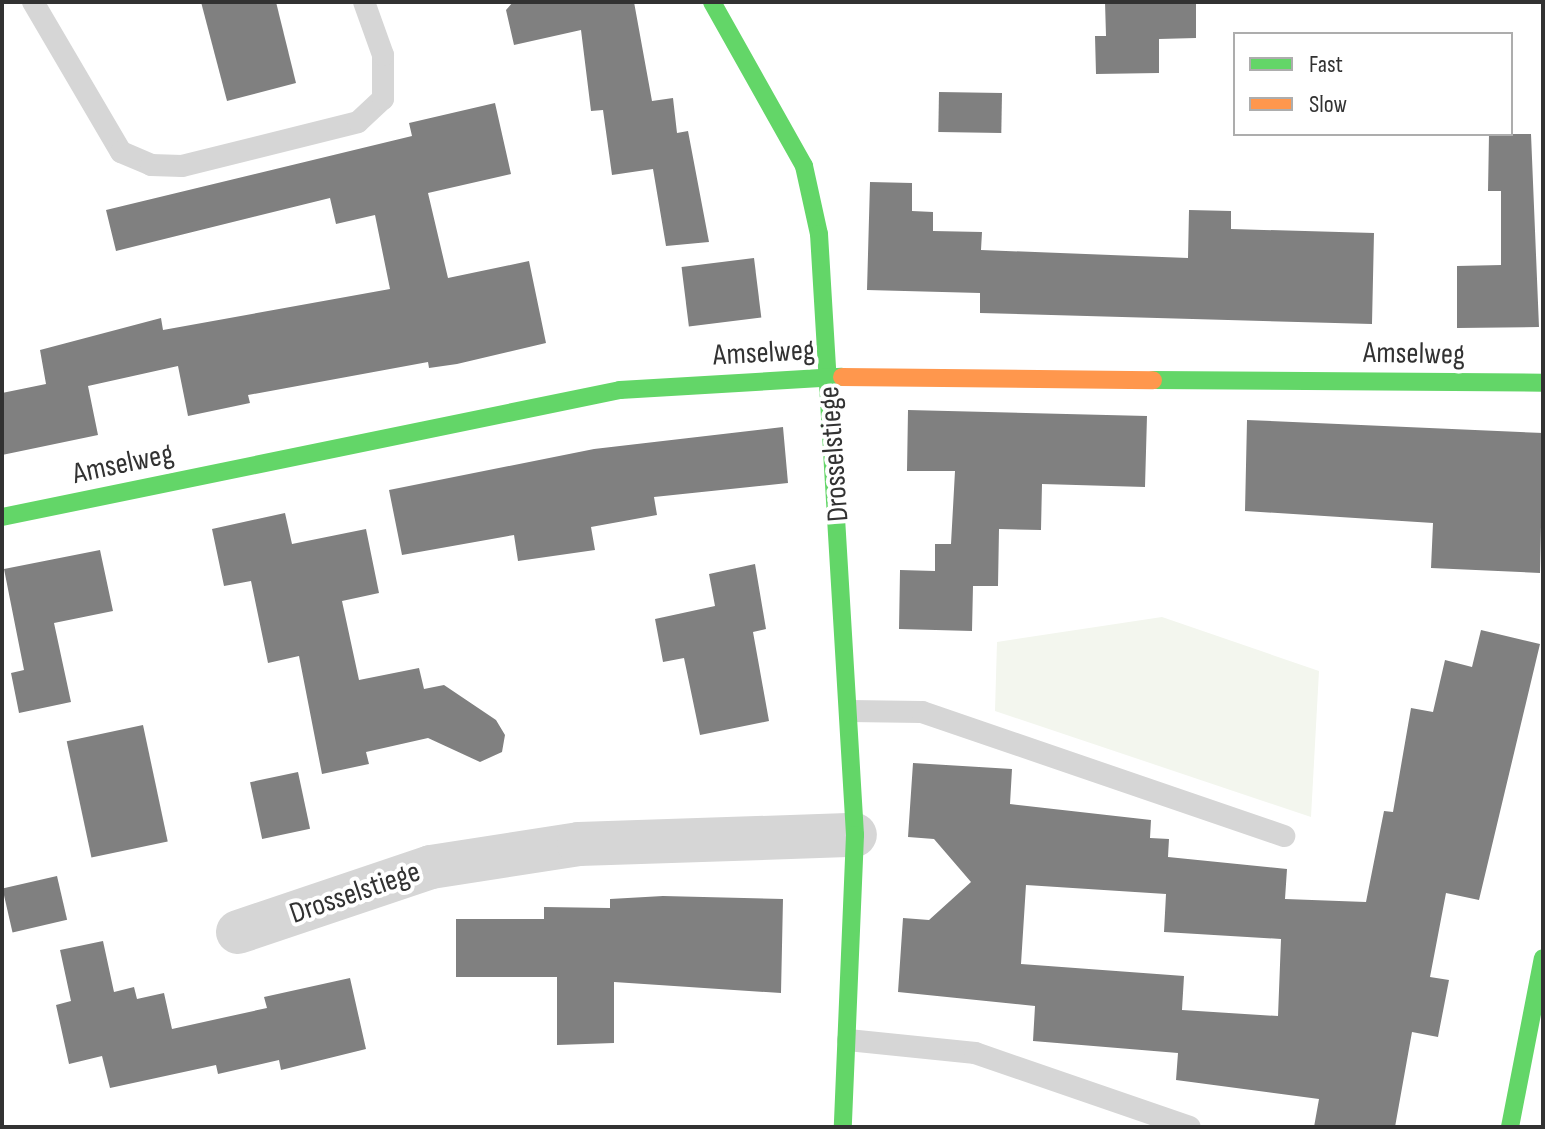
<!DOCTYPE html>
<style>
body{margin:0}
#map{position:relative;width:1545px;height:1129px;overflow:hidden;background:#fff;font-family:"Sofia Sans Condensed",sans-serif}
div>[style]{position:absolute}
.green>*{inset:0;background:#f3f6ee}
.building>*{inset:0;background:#808080;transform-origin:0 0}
.lane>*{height:22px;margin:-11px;padding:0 11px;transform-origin:11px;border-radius:11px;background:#d6d6d6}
.street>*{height:44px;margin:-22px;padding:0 22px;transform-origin:22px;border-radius:22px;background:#d6d6d6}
.fast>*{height:18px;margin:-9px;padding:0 9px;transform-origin:9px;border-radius:9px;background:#63d668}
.slow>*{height:18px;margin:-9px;padding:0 9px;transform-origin:9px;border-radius:9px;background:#ff974d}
span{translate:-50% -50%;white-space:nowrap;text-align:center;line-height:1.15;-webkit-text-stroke:8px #fff;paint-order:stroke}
.street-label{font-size:30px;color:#323232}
.frame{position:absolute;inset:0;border:4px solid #323232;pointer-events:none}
.legend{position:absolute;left:1233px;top:32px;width:280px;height:104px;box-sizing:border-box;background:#fff;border:2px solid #adadad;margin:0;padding:10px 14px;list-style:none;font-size:24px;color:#323232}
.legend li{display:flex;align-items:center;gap:16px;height:40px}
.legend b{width:40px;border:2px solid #adadad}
</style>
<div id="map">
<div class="green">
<div style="clip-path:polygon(1162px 617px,1319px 671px,1311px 817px,995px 711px,997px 642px)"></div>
</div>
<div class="building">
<div style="clip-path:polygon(201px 2px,276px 2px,296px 83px,227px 101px)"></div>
<div style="clip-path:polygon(513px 2px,634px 2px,652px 101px,673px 98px,677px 133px,688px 131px,709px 242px,666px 246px,653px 169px,612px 175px,603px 110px,591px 111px,581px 30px,514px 45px,506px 10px)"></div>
<div style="clip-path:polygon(1105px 2px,1196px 2px,1196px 38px,1159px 39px,1159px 73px,1096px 74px,1095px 36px,1106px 36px)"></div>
<div style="left:939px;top:92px;width:63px;height:40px;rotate:1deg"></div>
<div style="clip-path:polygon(495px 103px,511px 174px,428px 193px,448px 278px,529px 261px,546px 343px,457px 364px,429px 368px,428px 362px,248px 395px,250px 403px,188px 416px,178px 366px,88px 386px,98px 435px,2px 455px,2px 393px,46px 384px,40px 350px,161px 318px,163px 330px,390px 289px,375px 215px,336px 224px,330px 198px,116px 251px,106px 210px,412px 136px,409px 123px)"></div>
<div style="clip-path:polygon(1489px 134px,1531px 134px,1539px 327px,1457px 328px,1457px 266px,1501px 265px,1501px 191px,1488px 191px)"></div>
<div style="clip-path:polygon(870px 182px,912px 183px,912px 211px,933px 212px,933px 231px,982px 232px,981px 250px,1188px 258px,1189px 210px,1231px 211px,1231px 229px,1374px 233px,1372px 324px,980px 313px,980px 293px,867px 290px)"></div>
<div style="left:754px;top:258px;width:60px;height:73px;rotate:83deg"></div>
<div style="clip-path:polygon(908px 410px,1147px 416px,1145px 487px,1042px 484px,1041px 530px,999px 529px,998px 586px,973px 586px,972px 631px,899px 629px,900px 570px,935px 571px,935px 544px,951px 544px,955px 471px,907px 471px)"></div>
<div style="clip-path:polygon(1247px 420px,1543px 433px,1540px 573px,1431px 568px,1433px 523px,1245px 511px)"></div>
<div style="clip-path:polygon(783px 427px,788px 483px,654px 497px,657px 515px,591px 527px,595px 550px,518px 561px,514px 535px,402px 555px,389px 490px,594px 449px)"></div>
<div style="clip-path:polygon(285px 513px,292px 544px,366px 529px,379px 593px,342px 601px,359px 680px,419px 668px,424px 689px,444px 685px,496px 720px,505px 735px,502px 752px,480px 762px,428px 738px,366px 752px,369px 764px,322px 774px,299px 656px,268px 663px,251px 581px,224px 586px,212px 529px)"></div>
<div style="clip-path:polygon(100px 550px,113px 611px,54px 623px,71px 702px,19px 713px,11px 673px,24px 670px,4px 569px)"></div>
<div style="clip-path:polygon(755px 564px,766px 629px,753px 632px,769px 721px,700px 735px,684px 658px,663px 662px,655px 619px,715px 606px,709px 574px)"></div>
<div style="clip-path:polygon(evenodd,1481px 630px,1540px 644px,1479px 900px,1446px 893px,1430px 977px,1449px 980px,1438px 1037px,1412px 1032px,1395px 1127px,1314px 1127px,1319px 1099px,1176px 1080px,1178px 1053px,1033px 1041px,1035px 1006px,898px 992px,903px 918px,929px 920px,971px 882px,934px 839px,908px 837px,913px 763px,1012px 769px,1010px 804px,1151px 820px,1150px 838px,1169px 839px,1168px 857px,1287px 869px,1285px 899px,1366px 902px,1384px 811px,1393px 812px,1411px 708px,1433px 712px,1445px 660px,1472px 667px,1481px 630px,1026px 885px,1166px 894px,1164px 932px,1281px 939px,1278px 1016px,1182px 1010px,1184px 976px,1021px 964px,1026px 885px)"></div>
<div style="left:143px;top:725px;width:119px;height:78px;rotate:78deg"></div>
<div style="left:298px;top:772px;width:58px;height:49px;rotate:78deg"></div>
<div style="left:57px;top:876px;width:45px;height:56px;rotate:77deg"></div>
<div style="clip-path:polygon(663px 896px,783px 899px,781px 993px,614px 982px,614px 1043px,557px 1045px,557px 977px,456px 977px,456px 919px,544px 919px,544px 907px,610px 908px,610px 899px)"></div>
<div style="clip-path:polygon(103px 941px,114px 992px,134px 987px,137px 999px,164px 993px,172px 1029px,267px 1008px,264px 997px,350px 978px,366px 1049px,281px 1070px,279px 1060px,218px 1074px,216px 1065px,110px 1088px,102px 1056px,69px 1064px,56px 1005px,71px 1001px,60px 950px)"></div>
</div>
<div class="lane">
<div style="left:33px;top:2px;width:174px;rotate:59.6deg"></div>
<div style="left:121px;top:152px;width:33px;rotate:23deg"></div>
<div style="left:151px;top:165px;width:31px;rotate:2deg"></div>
<div style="left:182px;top:166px;width:181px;rotate:-14deg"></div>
<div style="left:358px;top:122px;width:34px;rotate:-43deg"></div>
<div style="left:383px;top:99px;width:44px;rotate:-90deg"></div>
<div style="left:383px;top:55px;width:56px;rotate:-109.7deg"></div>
<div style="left:850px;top:711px;width:72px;rotate:0.8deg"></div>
<div style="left:922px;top:712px;width:383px;rotate:18.9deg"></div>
<div style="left:848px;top:1040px;width:128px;rotate:5.8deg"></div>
<div style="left:975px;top:1053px;width:227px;rotate:19deg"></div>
</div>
<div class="street">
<div style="left:238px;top:932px;width:204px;rotate:-18.6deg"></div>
<div style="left:431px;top:867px;width:150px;rotate:-8.8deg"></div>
<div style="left:579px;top:844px;width:276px;rotate:-1.9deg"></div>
</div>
<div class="fast">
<div style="left:712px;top:2px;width:188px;rotate:60.7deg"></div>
<div style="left:804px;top:166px;width:70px;rotate:77.6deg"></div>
<div style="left:819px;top:234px;width:602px;rotate:86.57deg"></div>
<div style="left:855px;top:835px;width:292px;rotate:92.4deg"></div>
<div style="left:1153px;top:380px;width:390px;rotate:0.4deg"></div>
<div style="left:2px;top:517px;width:631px;rotate:-11.61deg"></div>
<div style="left:620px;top:390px;width:222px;rotate:-3.4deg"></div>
<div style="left:1510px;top:1127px;width:172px;rotate:-79deg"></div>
</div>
<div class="slow">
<div style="left:842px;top:377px;width:311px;rotate:0.6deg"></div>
</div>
<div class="street-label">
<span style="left:764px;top:353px;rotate:-3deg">Amselweg</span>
<span style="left:1414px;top:354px;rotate:1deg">Amselweg</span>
<span style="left:834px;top:454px;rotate:-94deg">Drosselstiege</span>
<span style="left:123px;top:464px;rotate:-12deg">Amselweg</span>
<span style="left:355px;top:893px;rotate:-19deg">Drosselstiege</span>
</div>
<div class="frame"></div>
<ul class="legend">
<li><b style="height:10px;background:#63d668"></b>Fast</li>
<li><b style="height:10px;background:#ff974d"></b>Slow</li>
</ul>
</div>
